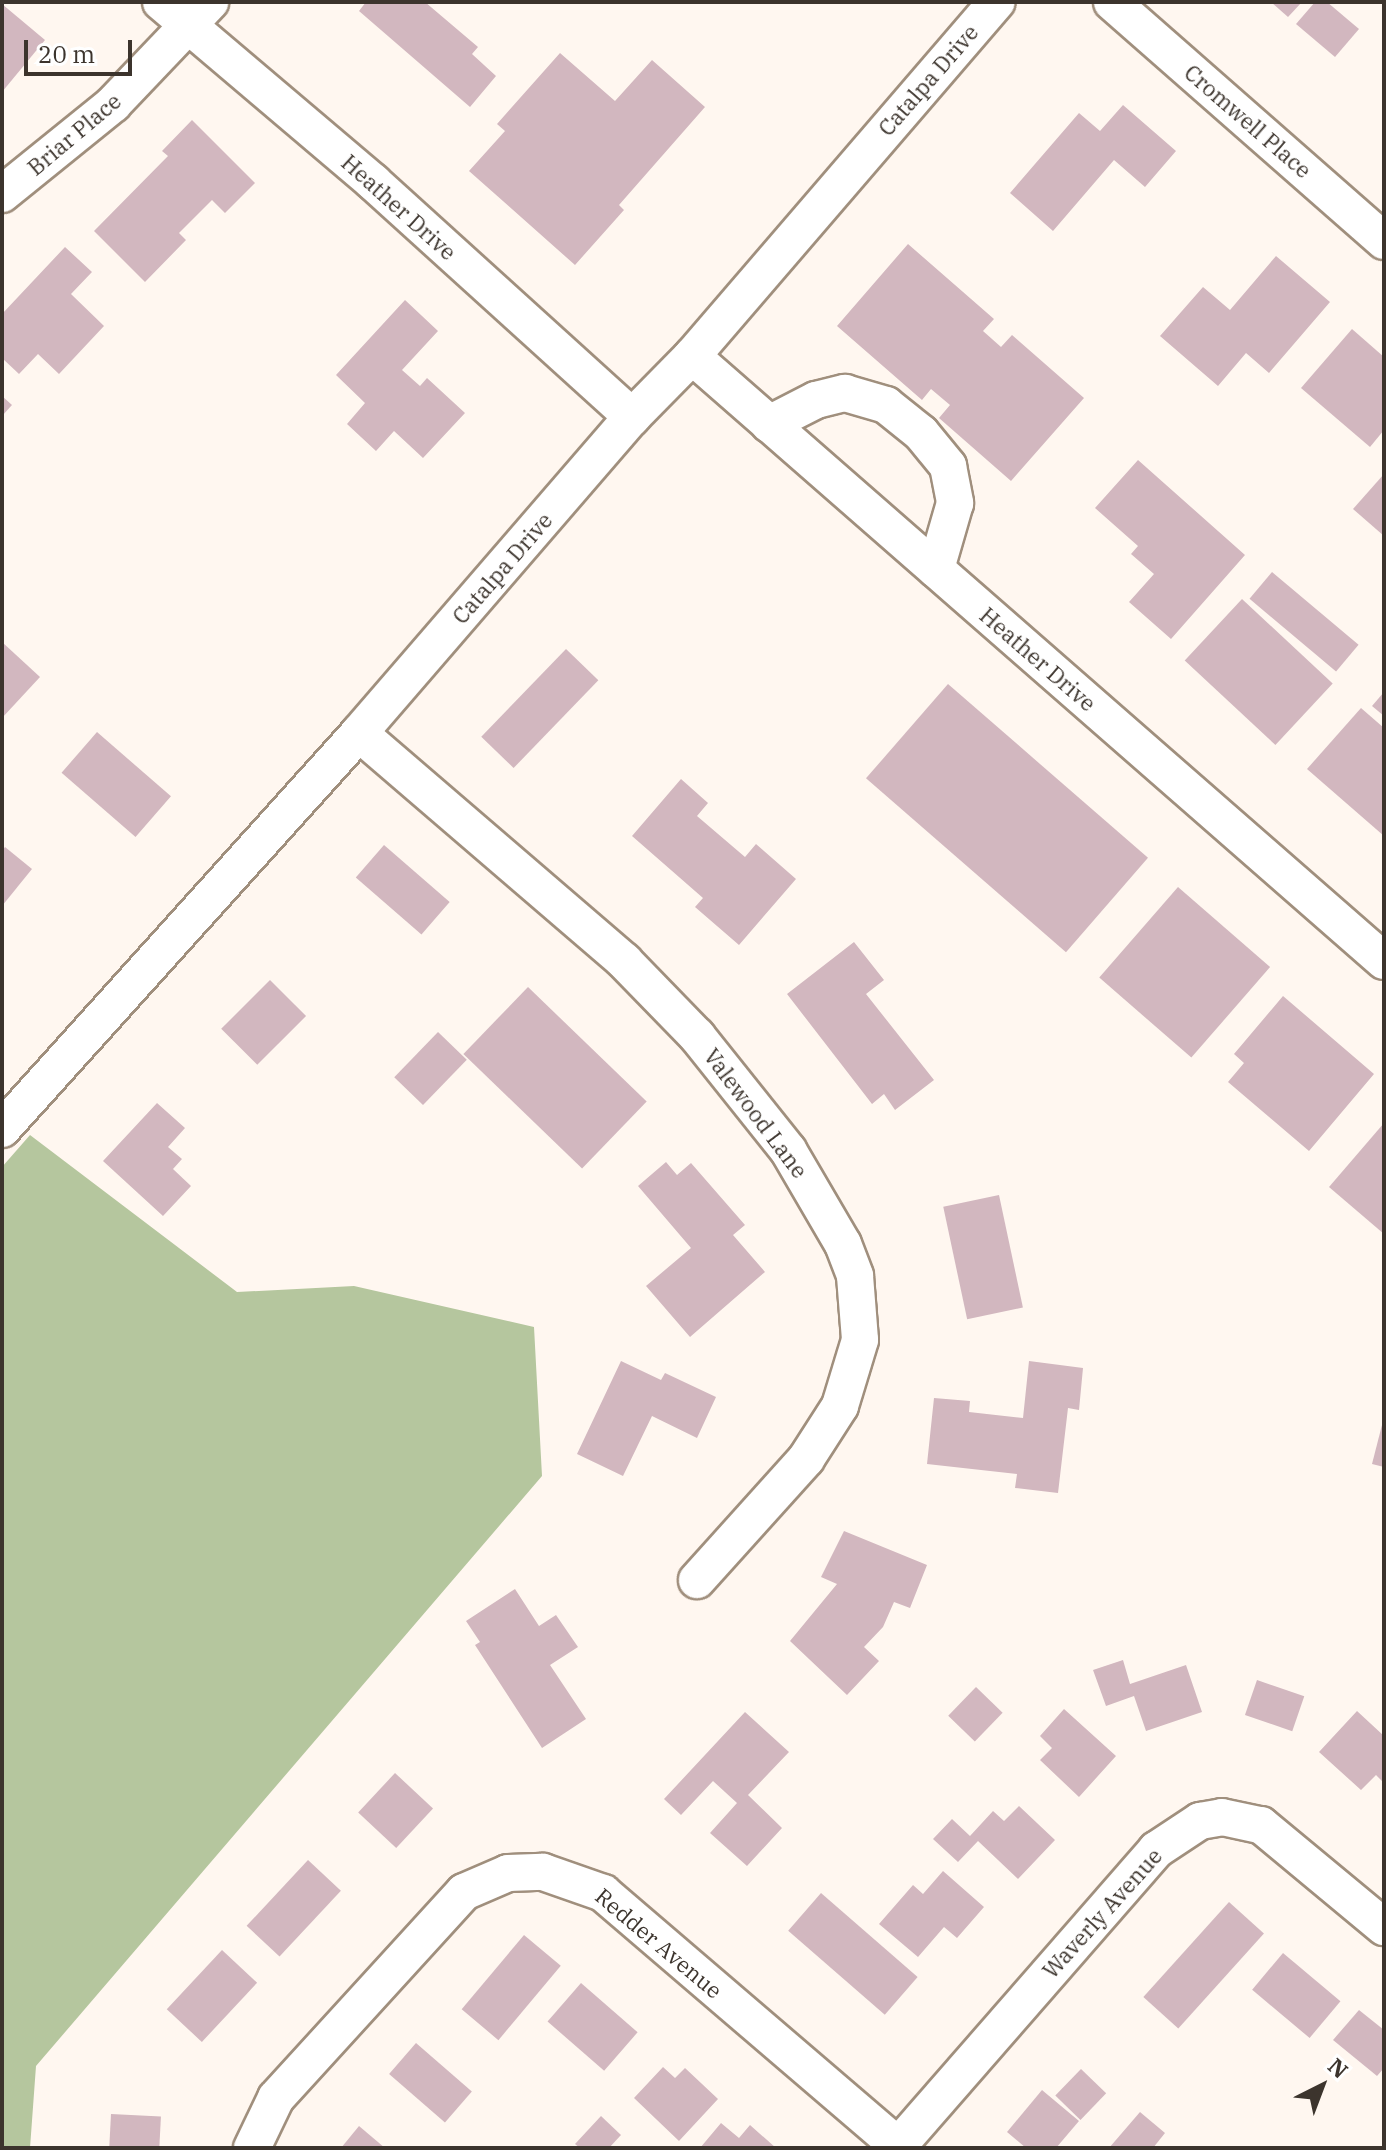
<!DOCTYPE html>
<style>
body{margin:0}
#map{position:relative;width:1386px;height:2150px;overflow:hidden;background:#fff7f0;font-family:"IBM Plex Serif",serif}
div>[style]{position:absolute}
.forest>*{inset:0;background:#b5c69e}
.building>*{inset:0;background:#d2b7bf;transform-origin:0 0}
.roads{filter:drop-shadow(2px 0 #a08f7d) drop-shadow(-2px 0 #a08f7d) drop-shadow(0 2px #a08f7d) drop-shadow(0 -2px #a08f7d)}
.minor>*{height:36px;margin:-18px;padding:0 18px;transform-origin:18px;border-radius:18px;background:#fff}
span{translate:-50% -50%;white-space:nowrap;text-align:center;line-height:1.15;-webkit-text-stroke:6px #fff;paint-order:stroke}
.street-label{font-size:22px;color:#3c342d}
.frame{position:absolute;inset:0;border:4px solid #3c342d;pointer-events:none}
.north{position:absolute;left:1282px;top:2046px;width:80px;height:80px;-webkit-text-stroke:6px #fff;paint-order:stroke;rotate:42deg;font-size:22px;font-weight:700;line-height:32px;text-align:center;color:#3c342d}
.north::after{content:'';display:block;margin:auto;width:28px;height:36px;background:#3c342d;clip-path:polygon(50% 0,100% 100%,50% 72%,0 100%)}
.scale{position:absolute;left:24px;top:40px;width:108px;height:36px;box-sizing:border-box;border:4px solid #3c342d;border-top:0;padding-left:10px;font-size:24px;line-height:28px;white-space:nowrap;color:#3c342d;-webkit-text-stroke:6px #fff;paint-order:stroke}
</style>
<div id="map">
<div class="forest">
<div style="clip-path:polygon(30px 1135px,237px 1292px,354px 1286px,534px 1327px,542px 1476px,36px 2066px,30px 2148px,2px 2148px,2px 1167px)"></div>
</div>
<div class="building">
<div style="clip-path:polygon(366px 2px,425px 2px,478px 47px,472px 54px,496px 76px,470px 107px,359px 11px)"></div>
<div style="clip-path:polygon(1271px 2px,1302px 2px,1288px 17px)"></div>
<div style="clip-path:polygon(1315px 2px,1327px 2px,1359px 29px,1335px 57px,1296px 24px)"></div>
<div style="clip-path:polygon(2px 4px,45px 40px,2px 92px)"></div>
<div style="clip-path:polygon(560px 53px,615px 101px,652px 60px,705px 107px,619px 205px,624px 210px,575px 265px,469px 171px,505px 131px,497px 124px)"></div>
<div style="clip-path:polygon(1123px 105px,1176px 151px,1145px 187px,1114px 160px,1053px 231px,1010px 193px,1079px 113px,1100px 131px)"></div>
<div style="clip-path:polygon(192px 120px,255px 183px,225px 213px,212px 200px,179px 233px,186px 240px,145px 282px,94px 231px,168px 156px,162px 151px)"></div>
<div style="clip-path:polygon(908px 244px,994px 319px,983px 331px,1001px 347px,1012px 335px,1084px 398px,1011px 481px,939px 418px,950px 405px,931px 389px,922px 400px,837px 326px)"></div>
<div style="clip-path:polygon(65px 247px,92px 272px,71px 294px,104px 326px,59px 374px,38px 354px,19px 374px,2px 358px,2px 314px)"></div>
<div style="clip-path:polygon(1276px 256px,1330px 302px,1269px 373px,1246px 353px,1218px 386px,1160px 336px,1203px 287px,1230px 310px)"></div>
<div style="clip-path:polygon(405px 300px,438px 331px,402px 370px,420px 386px,427px 378px,465px 413px,423px 458px,394px 431px,376px 451px,347px 424px,365px 403px,336px 375px)"></div>
<div style="clip-path:polygon(1352px 329px,1384px 357px,1384px 430px,1370px 447px,1301px 388px)"></div>
<div style="clip-path:polygon(2px 396px,12px 405px,2px 416px)"></div>
<div style="clip-path:polygon(1138px 460px,1245px 555px,1171px 639px,1129px 602px,1154px 574px,1131px 554px,1138px 546px,1095px 508px)"></div>
<div style="clip-path:polygon(1384px 474px,1384px 536px,1353px 509px)"></div>
<div style="left:1272px;top:572px;width:113px;height:35px;rotate:40deg"></div>
<div style="left:1242px;top:599px;width:124px;height:84px;rotate:43deg"></div>
<div style="clip-path:polygon(2px 642px,40px 677px,2px 718px)"></div>
<div style="left:566px;top:649px;width:45px;height:122px;rotate:44deg"></div>
<div style="left:948px;top:684px;width:265px;height:125px;rotate:41deg"></div>
<div style="clip-path:polygon(1384px 692px,1384px 716px,1372px 706px)"></div>
<div style="clip-path:polygon(1361px 708px,1384px 728px,1384px 836px,1307px 769px)"></div>
<div style="left:97px;top:732px;width:98px;height:54px;rotate:41deg"></div>
<div style="clip-path:polygon(681px 779px,708px 803px,697px 816px,745px 857px,756px 844px,796px 879px,739px 945px,695px 907px,703px 898px,632px 836px)"></div>
<div style="left:384px;top:845px;width:87px;height:43px;rotate:41deg"></div>
<div style="clip-path:polygon(5px 847px,32px 869px,2px 906px,2px 851px)"></div>
<div style="left:1178px;top:887px;width:122px;height:120px;rotate:41deg"></div>
<div style="clip-path:polygon(854px 942px,884px 980px,866px 994px,934px 1080px,895px 1110px,884px 1094px,872px 1104px,787px 994px)"></div>
<div style="left:270px;top:980px;width:51px;height:69px;rotate:45deg"></div>
<div style="left:528px;top:987px;width:165px;height:93px;rotate:44deg"></div>
<div style="clip-path:polygon(1283px 996px,1374px 1074px,1309px 1151px,1228px 1082px,1244px 1063px,1234px 1054px)"></div>
<div style="left:438px;top:1032px;width:40px;height:63px;rotate:44deg"></div>
<div style="clip-path:polygon(157px 1103px,185px 1128px,168px 1147px,182px 1159px,173px 1169px,191px 1186px,163px 1216px,103px 1161px)"></div>
<div style="clip-path:polygon(1384px 1123px,1384px 1234px,1329px 1187px)"></div>
<div style="clip-path:polygon(666px 1162px,677px 1175px,691px 1163px,745px 1225px,733px 1235px,765px 1272px,690px 1337px,646px 1286px,691px 1248px,638px 1186px)"></div>
<div style="left:999px;top:1195px;width:115px;height:57px;rotate:78deg"></div>
<div style="clip-path:polygon(621px 1361px,661px 1380px,665px 1373px,716px 1397px,697px 1438px,652px 1416px,623px 1476px,577px 1454px)"></div>
<div style="clip-path:polygon(1029px 1361px,1083px 1368px,1079px 1410px,1068px 1408px,1058px 1493px,1015px 1488px,1017px 1474px,927px 1464px,934px 1398px,970px 1401px,969px 1412px,1023px 1418px)"></div>
<div style="clip-path:polygon(1383px 1421px,1384px 1422px,1384px 1467px,1372px 1464px)"></div>
<div style="clip-path:polygon(844px 1531px,927px 1565px,910px 1608px,894px 1602px,883px 1627px,864px 1647px,879px 1661px,847px 1695px,790px 1641px,837px 1584px,821px 1577px)"></div>
<div style="clip-path:polygon(515px 1589px,539px 1626px,556px 1615px,578px 1647px,550px 1665px,586px 1719px,542px 1748px,475px 1645px,480px 1642px,466px 1621px)"></div>
<div style="clip-path:polygon(1123px 1660px,1130px 1684px,1186px 1665px,1202px 1712px,1146px 1731px,1134px 1696px,1106px 1706px,1093px 1670px)"></div>
<div style="left:1257px;top:1680px;width:50px;height:37px;rotate:19deg"></div>
<div style="left:976px;top:1687px;width:37px;height:40px;rotate:44deg"></div>
<div style="clip-path:polygon(1064px 1709px,1116px 1756px,1079px 1797px,1040px 1760px,1052px 1748px,1040px 1736px)"></div>
<div style="clip-path:polygon(1357px 1711px,1384px 1736px,1384px 1783px,1376px 1775px,1361px 1790px,1319px 1752px)"></div>
<div style="clip-path:polygon(745px 1712px,789px 1752px,748px 1795px,782px 1828px,747px 1866px,710px 1833px,737px 1803px,713px 1781px,681px 1815px,664px 1799px)"></div>
<div style="left:395px;top:1773px;width:52px;height:54px;rotate:43deg"></div>
<div style="clip-path:polygon(1019px 1806px,1055px 1840px,1018px 1879px,978px 1841px,958px 1862px,933px 1839px,952px 1819px,970px 1836px,993px 1811px,1004px 1821px)"></div>
<div style="left:308px;top:1860px;width:45px;height:90px;rotate:43deg"></div>
<div style="clip-path:polygon(943px 1871px,984px 1907px,957px 1938px,944px 1927px,918px 1957px,879px 1924px,913px 1885px,923px 1894px)"></div>
<div style="left:821px;top:1893px;width:128px;height:50px;rotate:41deg"></div>
<div style="left:1229px;top:1902px;width:47px;height:128px;rotate:42deg"></div>
<div style="left:524px;top:1935px;width:48px;height:97px;rotate:40deg"></div>
<div style="left:222px;top:1950px;width:48px;height:81px;rotate:43deg"></div>
<div style="left:1283px;top:1953px;width:75px;height:48px;rotate:40deg"></div>
<div style="left:581px;top:1983px;width:75px;height:51px;rotate:41deg"></div>
<div style="clip-path:polygon(1359px 2010px,1384px 2030px,1384px 2068px,1377px 2076px,1333px 2040px)"></div>
<div style="left:416px;top:2043px;width:74px;height:41px;rotate:41deg"></div>
<div style="clip-path:polygon(663px 2067px,675px 2078px,685px 2068px,718px 2099px,679px 2141px,634px 2098px)"></div>
<div style="left:1081px;top:2069px;width:35px;height:37px;rotate:44deg"></div>
<div style="clip-path:polygon(1042px 2090px,1079px 2121px,1056px 2148px,1026px 2148px,1007px 2132px)"></div>
<div style="clip-path:polygon(1140px 2112px,1165px 2133px,1153px 2148px,1109px 2148px)"></div>
<div style="left:111px;top:2114px;width:50px;height:34px;rotate:3deg"></div>
<div style="clip-path:polygon(601px 2116px,621px 2135px,609px 2148px,580px 2148px,575px 2144px)"></div>
<div style="clip-path:polygon(721px 2123px,739px 2138px,750px 2125px,776px 2148px,700px 2148px)"></div>
<div style="clip-path:polygon(359px 2126px,385px 2148px,341px 2148px)"></div>
</div>
<div class="roads">
<div class="minor">
<div style="left:161px;top:2px;width:278px;rotate:40.3deg"></div>
<div style="left:373px;top:182px;width:350px;rotate:42.2deg"></div>
<div style="left:1112px;top:2px;width:362px;rotate:41.3deg"></div>
<div style="left:2px;top:194px;width:143px;rotate:-39deg"></div>
<div style="left:113px;top:104px;width:141px;rotate:-46.4deg"></div>
<div style="left:692px;top:356px;width:919px;rotate:41.16deg"></div>
<div style="left:769px;top:424px;width:53px;rotate:-27.1deg"></div>
<div style="left:816px;top:400px;width:30px;rotate:-14deg"></div>
<div style="left:845px;top:393px;width:43px;rotate:16.3deg"></div>
<div style="left:886px;top:405px;width:45px;rotate:38.7deg"></div>
<div style="left:921px;top:433px;width:43px;rotate:50.7deg"></div>
<div style="left:948px;top:466px;width:38px;rotate:79deg"></div>
<div style="left:955px;top:503px;width:69px;rotate:106.1deg"></div>
<div style="left:359px;top:733px;width:350px;rotate:40.7deg"></div>
<div style="left:624px;top:961px;width:105px;rotate:45.8deg"></div>
<div style="left:697px;top:1036px;width:146px;rotate:51.4deg"></div>
<div style="left:788px;top:1150px;width:109px;rotate:59.7deg"></div>
<div style="left:843px;top:1244px;width:34px;rotate:69deg"></div>
<div style="left:855px;top:1276px;width:64px;rotate:85.5deg"></div>
<div style="left:860px;top:1340px;width:69px;rotate:106.9deg"></div>
<div style="left:840px;top:1406px;width:63px;rotate:122.7deg"></div>
<div style="left:806px;top:1459px;width:163px;rotate:132deg"></div>
<div style="left:2px;top:1129px;width:533px;rotate:-47.96deg"></div>
<div style="left:359px;top:733px;width:418px;rotate:-49.2deg"></div>
<div style="left:632px;top:417px;width:86px;rotate:-45.5deg"></div>
<div style="left:692px;top:356px;width:467px;rotate:-49.3deg"></div>
<div style="left:898px;top:2146px;width:393px;rotate:-48.9deg"></div>
<div style="left:1156px;top:1850px;width:53px;rotate:-33.4deg"></div>
<div style="left:1200px;top:1821px;width:22px;rotate:-10deg"></div>
<div style="left:1222px;top:1817px;width:40px;rotate:12deg"></div>
<div style="left:1261px;top:1825px;width:160px;rotate:39.7deg"></div>
<div style="left:252px;top:2148px;width:55px;rotate:-64.4deg"></div>
<div style="left:276px;top:2098px;width:279px;rotate:-47.6deg"></div>
<div style="left:464px;top:1892px;width:48px;rotate:-23.4deg"></div>
<div style="left:508px;top:1873px;width:35px;rotate:-2deg"></div>
<div style="left:543px;top:1872px;width:64px;rotate:19.3deg"></div>
<div style="left:603px;top:1893px;width:391px;rotate:40.6deg"></div>
</div>
</div>
<div class="street-label">
<span style="left:928px;top:80px;rotate:-49deg">Catalpa Drive</span>
<span style="left:1248px;top:121px;rotate:41deg">Cromwell Place</span>
<span style="left:74px;top:134px;rotate:-40deg">Briar Place</span>
<span style="left:399px;top:207px;rotate:42deg">Heather Drive</span>
<span style="left:502px;top:568px;rotate:-49deg">Catalpa Drive</span>
<span style="left:1038px;top:659px;rotate:41deg">Heather Drive</span>
<span style="left:756px;top:1113px;rotate:53deg">Valewood Lane</span>
<span style="left:1102px;top:1913px;rotate:-48deg">Waverly Avenue</span>
<span style="left:659px;top:1943px;rotate:40deg">Redder Avenue</span>
</div>
<div class="frame"></div>
<div class="north">N</div>
<div class="scale">20 m</div>
</div>
